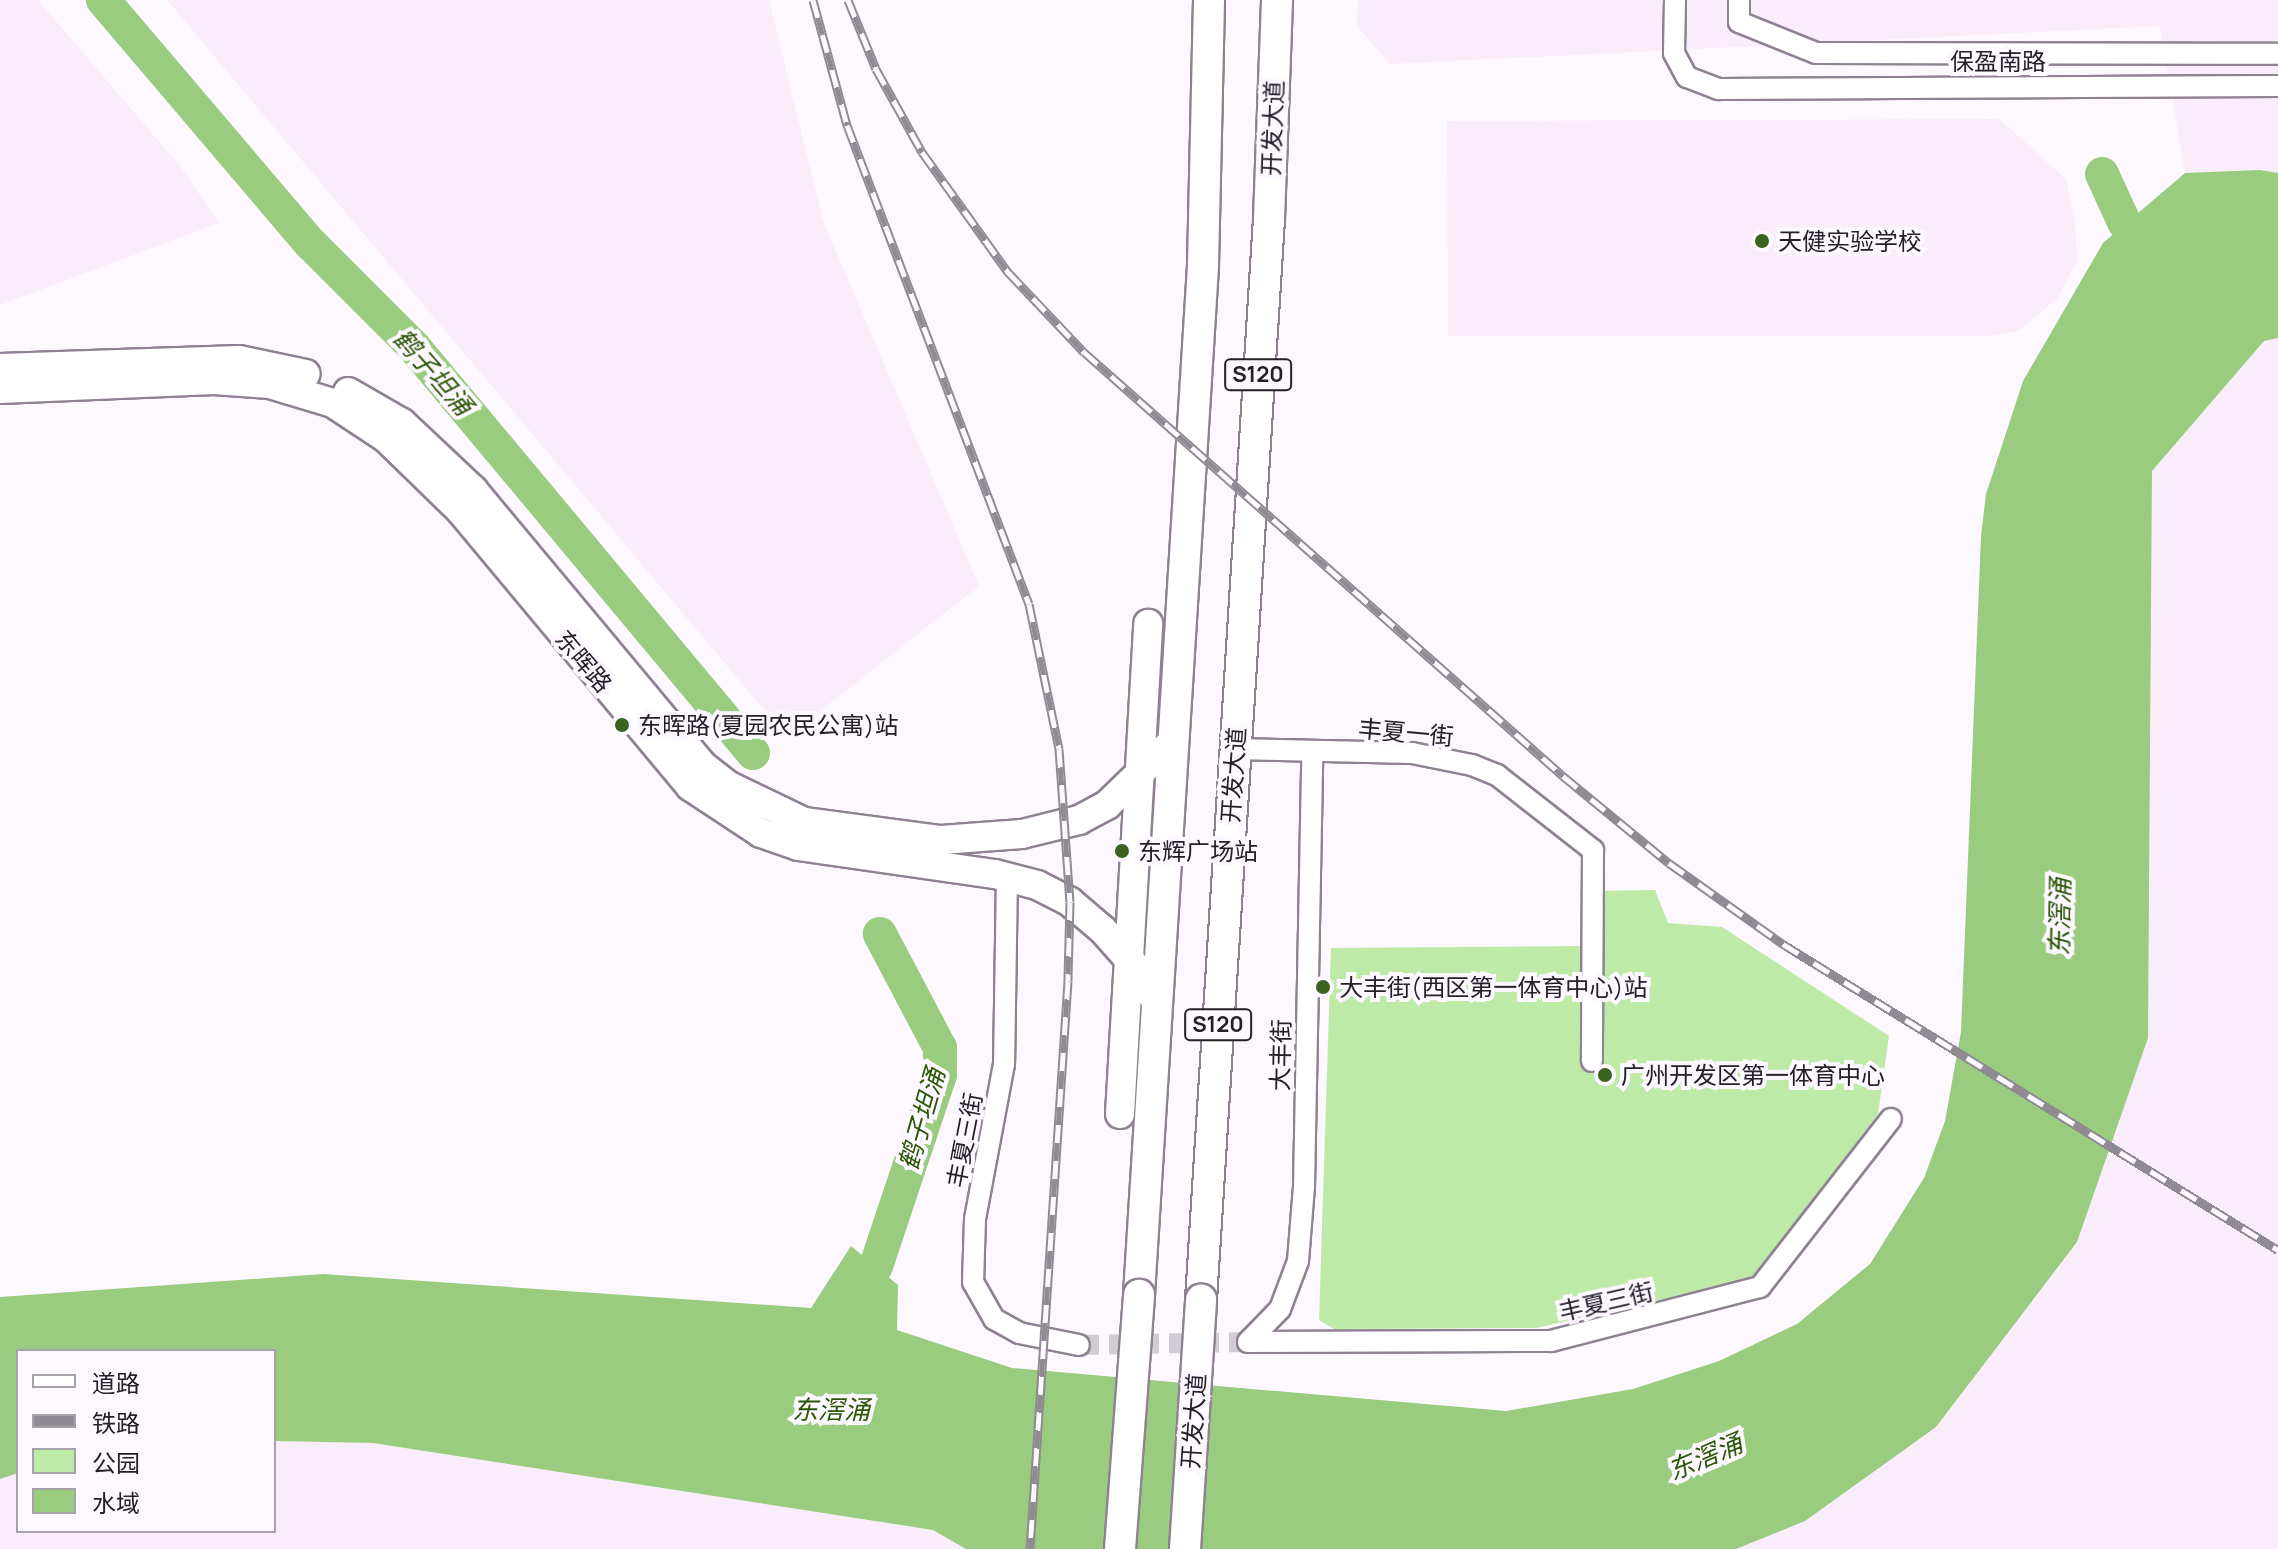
<!DOCTYPE html>
<meta charset="utf-8">
<style>
body{margin:0}
#map{position:relative;width:2278px;height:1549px;overflow:hidden;background:#fdf7ff;font-family:Manrope,"Noto Sans SC",sans-serif}
div>[style]{position:absolute}
.built>*{inset:0;background:#f9edfc}
.green>*{inset:0;background:#beeaa7}
.water>*{inset:0;background:#99cc7e}
.river>*{height:34px;margin:-17px;padding:0 17px;transform-origin:17px;border-radius:17px;background:#99cc7e}
.street-tunnel>*{height:20px;margin-top:-10px;transform-origin:0;background:repeating-linear-gradient(90deg,#d2ccd4 0 20px,transparent 0 30px)}
.roads{filter:drop-shadow(2px 0 #8f8193) drop-shadow(-2px 0 #8f8193) drop-shadow(0 2px #8f8193) drop-shadow(0 -2px #8f8193)}
.street>*{height:20px;margin:-10px;padding:0 10px;transform-origin:10px;border-radius:10px;background:#fff}
.secondary>*{height:28px;margin:-14px;padding:0 14px;transform-origin:14px;border-radius:14px;background:#fff}
.primary>*{height:30px;margin:-15px;padding:0 15px;transform-origin:15px;border-radius:15px;background:#fff}
.rail>*{height:9px;margin-top:-4.5px;transform-origin:0;background:repeating-linear-gradient(90deg,#fdf7ff 0 18px,#908b92 0 36px);box-sizing:border-box;border-block:2px solid #908b92}
.bridges{filter:drop-shadow(2px 0 #8f8193) drop-shadow(-2px 0 #8f8193) drop-shadow(0 2px #8f8193) drop-shadow(0 -2px #8f8193)}
.primary-bridge>*{height:30px;margin:-15px;padding:0 15px;transform-origin:15px;border-radius:15px;background:#fff}
.dots>*{width:22px;height:22px;translate:-50% -50%;box-sizing:border-box;border:4px solid #fdf7ff;border-radius:50%}
span{translate:-50% -50%;white-space:nowrap;text-align:center;line-height:1.15;-webkit-text-stroke:8px #fdf7ff;paint-order:stroke}
.shield-label span{padding:2px 6px;background:#fdf7ff;border:2px solid;border-radius:6px;-webkit-text-stroke-width:0}
.shield-label{font-size:22px;color:#252027;font-weight:700}
.street-label{font-size:24px;color:#252027}
.poi-label{font-size:24px;color:#252027}
.left{translate:0 -50%;text-align:left}
.water-label{font-size:26px;color:#2a5804;font-style:italic}
.legend{position:absolute;left:16px;top:1349px;width:260px;height:184px;box-sizing:border-box;background:#fdf7ff;border:2px solid #a7a1a9;margin:0;padding:10px 14px;list-style:none;font-size:24px;color:#252027}
.legend li{display:flex;align-items:center;gap:16px;height:40px}
.legend b{width:40px;border:2px solid #a7a1a9}
</style>
<div id="map">
<div class="built">
<div style="clip-path:polygon(0 0,38px 0,180px 166px,219px 223px,0 305px)"></div>
<div style="clip-path:polygon(167px 0,769px 0,823px 221px,979px 586px,787px 737px)"></div>
<div style="clip-path:polygon(1358px 0,2278px 0,2278px 1549px,1736px 1549px,1805px 1521px,2148px 1038px,2152px 471px,2264px 341px,2185px 173px,2160px 26px,1390px 64px,1357px 26px)"></div>
<div style="clip-path:polygon(1999px 119px,2066px 179px,2075px 222px,2077px 260px,2058px 298px,2018px 331px,1991px 336px,1448px 336px,1447px 121px)"></div>
<div style="clip-path:polygon(274px 1441px,373px 1443px,933px 1530px,966px 1549px,0 1549px,0 1479px,18px 1473px,18px 1531px,274px 1531px)"></div>
</div>
<div class="green">
<div style="clip-path:polygon(1655px 890px,1668px 923px,1722px 927px,1889px 1036px,1878px 1114px,1756px 1278px,1536px 1328px,1334px 1329px,1319px 1320px,1331px 948px,1585px 946px,1587px 891px)"></div>
</div>
<div class="water">
<div style="clip-path:polygon(2260px 170px,2278px 173px,2278px 338px,2264px 341px,2152px 471px,2148px 1038px,2077px 1242px,1936px 1427px,1805px 1521px,1736px 1549px,966px 1549px,933px 1530px,373px 1443px,274px 1441px,274px 1351px,18px 1351px,18px 1473px,0 1479px,0 1297px,323px 1274px,811px 1308px,851px 1246px,898px 1285px,897px 1330px,1012px 1368px,1506px 1411px,1633px 1389px,1719px 1361px,1797px 1324px,1870px 1264px,1924px 1178px,1945px 1121px,1961px 1032px,1981px 536px,1986px 494px,2023px 381px,2103px 243px,2185px 173px)"></div>
</div>
<div class="river">
<div style="left:103px;top:0;width:321px;rotate:49.6deg"></div>
<div style="left:311px;top:244px;width:146px;rotate:45deg"></div>
<div style="left:414px;top:347px;width:529px;rotate:50.14deg"></div>
<div style="left:2102px;top:174px;width:53px;rotate:65.4deg"></div>
<div style="left:876px;top:1266px;width:201px;rotate:-71.5deg"></div>
<div style="left:940px;top:1075px;width:27px;rotate:-90deg"></div>
<div style="left:940px;top:1048px;width:129px;rotate:-117.8deg"></div>
</div>
<div class="street-tunnel">
<div style="left:1079px;top:1345px;width:169px;rotate:-1deg"></div>
</div>
<div class="roads">
<div class="street">
<div style="left:1675px;top:0;width:53px;rotate:91.1deg"></div>
<div style="left:1674px;top:53px;width:27px;rotate:62deg"></div>
<div style="left:1687px;top:77px;width:34px;rotate:21deg"></div>
<div style="left:1719px;top:89px;width:559px;rotate:-0.31deg"></div>
<div style="left:1739px;top:0;width:22px;rotate:90deg"></div>
<div style="left:1739px;top:22px;width:83px;rotate:21.9deg"></div>
<div style="left:1816px;top:53px;width:462px;rotate:0.1deg"></div>
<div style="left:1235px;top:749px;width:177px;rotate:1.3deg"></div>
<div style="left:1412px;top:753px;width:61px;rotate:11.3deg"></div>
<div style="left:1472px;top:765px;width:27px;rotate:22deg"></div>
<div style="left:1497px;top:775px;width:122px;rotate:38deg"></div>
<div style="left:1593px;top:850px;width:211px;rotate:90.3deg"></div>
<div style="left:1007px;top:876px;width:188px;rotate:90.9deg"></div>
<div style="left:1004px;top:1064px;width:158px;rotate:100.6deg"></div>
<div style="left:975px;top:1219px;width:63px;rotate:91.8deg"></div>
<div style="left:973px;top:1282px;width:43px;rotate:60.4deg"></div>
<div style="left:994px;top:1319px;width:29px;rotate:29deg"></div>
<div style="left:1019px;top:1333px;width:61px;rotate:11.3deg"></div>
<div style="left:1248px;top:1342px;width:303px;rotate:-0.2deg"></div>
<div style="left:1551px;top:1341px;width:216px;rotate:-14.5deg"></div>
<div style="left:1760px;top:1287px;width:213px;rotate:-52.1deg"></div>
<div style="left:1248px;top:1342px;width:46px;rotate:-45.9deg"></div>
<div style="left:1280px;top:1309px;width:51px;rotate:-69.4deg"></div>
<div style="left:1298px;top:1261px;width:74px;rotate:-85.4deg"></div>
<div style="left:1304px;top:1187px;width:434px;rotate:-88.9deg"></div>
</div>
<div class="secondary">
<div style="left:0;top:368px;width:239px;rotate:-1.9deg"></div>
<div style="left:239px;top:360px;width:68px;rotate:11.8deg"></div>
<div style="left:0;top:389px;width:214px;rotate:-2.4deg"></div>
<div style="left:214px;top:380px;width:56px;rotate:4.1deg"></div>
<div style="left:270px;top:384px;width:66px;rotate:16.8deg"></div>
<div style="left:333px;top:403px;width:64px;rotate:33.4deg"></div>
<div style="left:386px;top:438px;width:105px;rotate:44.2deg"></div>
<div style="left:461px;top:511px;width:358px;rotate:50.2deg"></div>
<div style="left:690px;top:786px;width:85px;rotate:33.5deg"></div>
<div style="left:761px;top:833px;width:39px;rotate:19deg"></div>
<div style="left:798px;top:846px;width:199px;rotate:8.1deg"></div>
<div style="left:995px;top:874px;width:43px;rotate:14.7deg"></div>
<div style="left:1037px;top:885px;width:37px;rotate:27deg"></div>
<div style="left:1070px;top:902px;width:43px;rotate:40.3deg"></div>
<div style="left:1103px;top:930px;width:59px;rotate:48.4deg"></div>
<div style="left:1142px;top:974px;width:28px;rotate:64deg"></div>
<div style="left:348px;top:392px;width:62px;rotate:29.9deg"></div>
<div style="left:402px;top:423px;width:98px;rotate:43.3deg"></div>
<div style="left:473px;top:490px;width:358px;rotate:50.2deg"></div>
<div style="left:702px;top:765px;width:34px;rotate:38deg"></div>
<div style="left:729px;top:786px;width:83px;rotate:25.6deg"></div>
<div style="left:804px;top:822px;width:138px;rotate:7.5deg"></div>
<div style="left:941px;top:840px;width:81px;rotate:-4.2deg"></div>
<div style="left:1022px;top:834px;width:59px;rotate:-13.8deg"></div>
<div style="left:1079px;top:820px;width:32px;rotate:-28deg"></div>
<div style="left:1107px;top:805px;width:89px;rotate:-44.1deg"></div>
<div style="left:1120px;top:1114px;width:491px;rotate:-86.7deg"></div>
</div>
<div class="primary">
<div style="left:1139px;top:1295px;width:1032px;rotate:-86.44deg"></div>
<div style="left:1203px;top:265px;width:265px;rotate:-88.7deg"></div>
<div style="left:1201px;top:1300px;width:1083px;rotate:-86.4deg"></div>
<div style="left:1269px;top:219px;width:219px;rotate:-87.9deg"></div>
</div>
</div>
<div class="rail">
<div style="left:813px;top:0;width:130px;rotate:74.8deg"></div>
<div style="left:847px;top:125px;width:512px;rotate:69.2deg"></div>
<div style="left:1029px;top:604px;width:148px;rotate:78.3deg"></div>
<div style="left:1059px;top:749px;width:153px;rotate:85.9deg"></div>
<div style="left:1070px;top:902px;width:79px;rotate:91.5deg"></div>
<div style="left:1068px;top:981px;width:569px;rotate:93.83deg"></div>
<div style="left:848px;top:0;width:74px;rotate:67.9deg"></div>
<div style="left:876px;top:69px;width:95px;rotate:61deg"></div>
<div style="left:922px;top:152px;width:148px;rotate:54.4deg"></div>
<div style="left:1008px;top:272px;width:110px;rotate:46.5deg"></div>
<div style="left:1084px;top:352px;width:640px;rotate:41.51deg"></div>
<div style="left:1563px;top:776px;width:137px;rotate:39.4deg"></div>
<div style="left:1669px;top:863px;width:140px;rotate:35.4deg"></div>
<div style="left:1783px;top:944px;width:582px;rotate:31.72deg"></div>
</div>
<div class="bridges">
<div class="primary-bridge">
<div style="left:1120px;top:1549px;width:255px;rotate:-85.7deg"></div>
<div style="left:1185px;top:1549px;width:250px;rotate:-86.3deg"></div>
</div>
</div>
<div class="dots">
<div style="left:1762px;top:241px;background:#39631f"></div>
<div style="left:622px;top:725px;background:#39631f"></div>
<div style="left:1122px;top:851px;background:#39631f"></div>
<div style="left:1323px;top:987px;background:#39631f"></div>
<div style="left:1605px;top:1075px;background:#39631f"></div>
</div>
<div class="shield-label">
<span style="left:1258px;top:375px">S120</span>
<span style="left:1218px;top:1025px">S120</span>
</div>
<div class="street-label">
<span style="left:1998px;top:61px">保盈南路</span>
<span style="left:1272px;top:128px;rotate:-88deg">开发大道</span>
<span style="left:584px;top:661px;rotate:50deg">东晖路</span>
<span style="left:1406px;top:732px;rotate:5deg">丰夏一街</span>
<span style="left:1233px;top:775px;rotate:-86deg">开发大道</span>
<span style="left:1280px;top:1055px;rotate:-89deg">大丰街</span>
<span style="left:964px;top:1140px;rotate:-79deg">丰夏三街</span>
<span style="left:1606px;top:1301px;rotate:-13deg">丰夏三街</span>
<span style="left:1193px;top:1421px;rotate:-86deg">开发大道</span>
</div>
<div class="poi-label">
<span class="left" style="left:1778px;top:241px">天健实验学校</span>
<span class="left" style="left:638px;top:725px">东晖路(夏园农民公寓)站</span>
<span class="left" style="left:1138px;top:851px">东辉广场站</span>
<span class="left" style="left:1339px;top:987px">大丰街(西区第一体育中心)站</span>
<span class="left" style="left:1621px;top:1075px">广州开发区第一体育中心</span>
</div>
<div class="water-label">
<span style="left:433px;top:372px;rotate:49deg">鹤子坦涌</span>
<span style="left:2060px;top:917px;rotate:-89deg">东滘涌</span>
<span style="left:922px;top:1119px;rotate:-74deg">鹤子坦涌</span>
<span style="left:831px;top:1410px">东滘涌</span>
<span style="left:1705px;top:1457px;rotate:-23deg">东滘涌</span>
</div>
<ul class="legend">
<li><b style="height:10px;background:#fff"></b>道路</li>
<li><b style="height:10px;background:#908b92"></b>铁路</li>
<li><b style="height:22px;background:#beeaa7"></b>公园</li>
<li><b style="height:22px;background:#99cc7e"></b>水域</li>
</ul>
</div>
